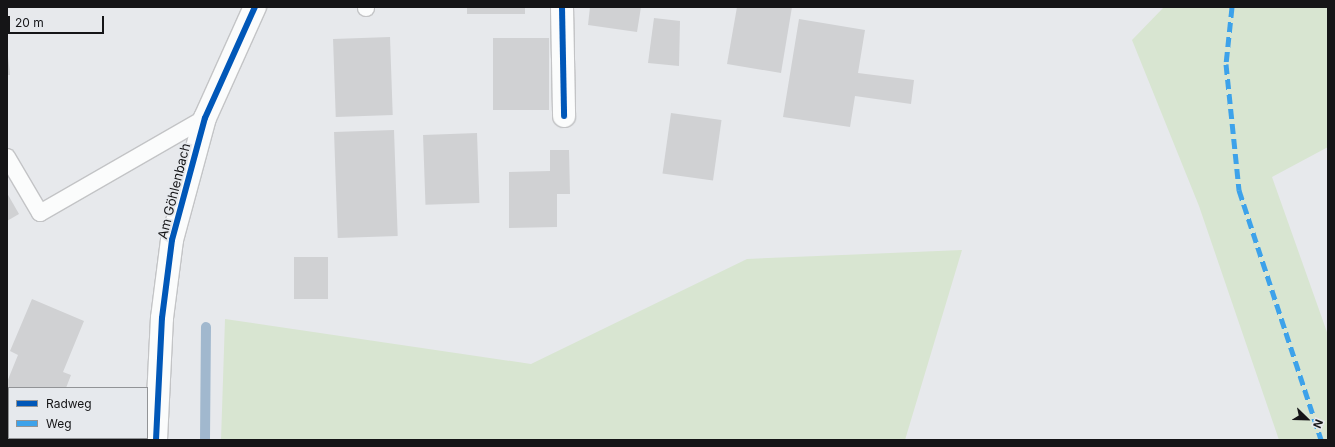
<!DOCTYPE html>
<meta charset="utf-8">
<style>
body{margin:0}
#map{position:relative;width:1335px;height:447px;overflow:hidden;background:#e7e9ec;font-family:Inter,sans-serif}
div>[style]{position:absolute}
.green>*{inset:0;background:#d8e5d1}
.stream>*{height:10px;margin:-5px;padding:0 5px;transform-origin:5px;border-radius:5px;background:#a1b8ce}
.building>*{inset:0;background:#d0d1d3;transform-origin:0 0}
.roads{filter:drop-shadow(1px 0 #c3c4c6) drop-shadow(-1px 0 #c3c4c6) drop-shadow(0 1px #c3c4c6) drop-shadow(0 -1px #c3c4c6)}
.service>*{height:16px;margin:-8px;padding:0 8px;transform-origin:8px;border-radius:8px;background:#fbfcfc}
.minor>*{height:22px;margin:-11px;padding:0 11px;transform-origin:11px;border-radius:11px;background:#fbfcfc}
.tertiary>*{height:22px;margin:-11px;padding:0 11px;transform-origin:11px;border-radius:11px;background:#fbfcfc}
.quiet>*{height:5px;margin-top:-2.5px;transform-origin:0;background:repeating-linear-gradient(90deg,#3da2ea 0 10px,transparent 0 15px)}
.cycleway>*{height:6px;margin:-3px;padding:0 3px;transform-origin:3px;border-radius:3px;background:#0057b8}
span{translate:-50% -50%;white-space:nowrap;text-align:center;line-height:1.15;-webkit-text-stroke:3.5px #e6e9ed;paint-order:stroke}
.street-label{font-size:13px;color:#151517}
.frame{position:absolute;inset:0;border:8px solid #151517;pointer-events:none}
.legend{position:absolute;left:8px;top:387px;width:140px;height:52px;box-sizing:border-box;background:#e6e9ed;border:1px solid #929497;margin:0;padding:5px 7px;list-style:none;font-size:12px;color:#151517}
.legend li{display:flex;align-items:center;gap:8px;height:20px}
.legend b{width:20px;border:1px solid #929497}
.north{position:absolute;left:1287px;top:399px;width:40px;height:40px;-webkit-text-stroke:3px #e6e9ed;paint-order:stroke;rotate:113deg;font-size:11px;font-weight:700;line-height:16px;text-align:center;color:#151517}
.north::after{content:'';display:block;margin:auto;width:14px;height:18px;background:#151517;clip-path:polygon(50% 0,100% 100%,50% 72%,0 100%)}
.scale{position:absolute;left:8px;top:16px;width:96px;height:18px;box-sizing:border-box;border:2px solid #151517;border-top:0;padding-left:5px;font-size:12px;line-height:14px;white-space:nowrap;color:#151517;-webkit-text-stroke:3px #e6e9ed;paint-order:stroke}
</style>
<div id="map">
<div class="green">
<div style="clip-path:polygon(1164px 7px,1328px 7px,1328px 147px,1272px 177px,1328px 335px,1328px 440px,1279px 440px,1199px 206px,1132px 40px)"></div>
<div style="clip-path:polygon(962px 250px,905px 440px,221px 440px,225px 319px,531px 364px,747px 259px)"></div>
</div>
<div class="stream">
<div style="left:205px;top:440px;width:113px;rotate:-89.5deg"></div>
</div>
<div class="building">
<div style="left:467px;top:7px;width:58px;height:7px"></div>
<div style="clip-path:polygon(590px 7px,641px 7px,637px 32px,588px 25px)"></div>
<div style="clip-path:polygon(737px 7px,792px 7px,781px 73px,727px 64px)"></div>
<div style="clip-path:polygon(654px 18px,680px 21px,679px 66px,648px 63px)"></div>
<div style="clip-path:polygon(799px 19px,865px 30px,858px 73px,914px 80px,911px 104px,855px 96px,850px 127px,783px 117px)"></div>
<div style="left:390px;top:37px;width:78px;height:57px;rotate:88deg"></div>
<div style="left:493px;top:38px;width:56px;height:72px"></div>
<div style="clip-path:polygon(7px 56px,8px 56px,10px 75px,7px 75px)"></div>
<div style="left:671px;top:113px;width:51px;height:61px;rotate:8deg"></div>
<div style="left:394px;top:130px;width:106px;height:60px;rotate:88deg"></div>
<div style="left:477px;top:133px;width:70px;height:54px;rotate:88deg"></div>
<div style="clip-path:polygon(550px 150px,569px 150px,570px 194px,557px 194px,557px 227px,509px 228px,509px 172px,550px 171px)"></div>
<div style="clip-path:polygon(7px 193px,19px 214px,7px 221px)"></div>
<div style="left:294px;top:257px;width:34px;height:42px"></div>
<div style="clip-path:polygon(32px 299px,84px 321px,63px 372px,71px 375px,66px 388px,9px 388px,9px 410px,7px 382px,18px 355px,10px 351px)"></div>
<div style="clip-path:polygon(9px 415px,9px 438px,58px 440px,7px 440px)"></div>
</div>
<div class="roads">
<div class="service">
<div style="left:366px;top:7px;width:1px;rotate:90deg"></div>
<div style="left:7px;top:157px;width:65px;rotate:59.5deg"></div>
<div style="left:40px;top:213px;width:190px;rotate:-29.9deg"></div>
</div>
<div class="minor">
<div style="left:562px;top:7px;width:109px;rotate:88.9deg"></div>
</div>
<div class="tertiary">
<div style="left:156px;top:440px;width:122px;rotate:-87.2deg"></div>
<div style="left:162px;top:318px;width:79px;rotate:-82.7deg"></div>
<div style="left:172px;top:240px;width:126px;rotate:-74.9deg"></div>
<div style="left:205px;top:118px;width:122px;rotate:-65.8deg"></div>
</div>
</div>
<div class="quiet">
<div style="left:1232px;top:7px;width:57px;rotate:96deg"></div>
<div style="left:1226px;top:64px;width:127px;rotate:84.1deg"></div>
<div style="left:1239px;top:190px;width:263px;rotate:71.8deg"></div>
</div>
<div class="cycleway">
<div style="left:562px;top:7px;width:109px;rotate:88.9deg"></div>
<div style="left:156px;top:440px;width:122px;rotate:-87.2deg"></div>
<div style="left:162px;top:318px;width:79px;rotate:-82.7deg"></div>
<div style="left:172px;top:240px;width:126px;rotate:-74.9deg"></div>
<div style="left:205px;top:118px;width:122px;rotate:-65.8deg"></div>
</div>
<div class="street-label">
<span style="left:174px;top:191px;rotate:-76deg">Am Göhlenbach</span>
</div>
<div class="frame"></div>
<ul class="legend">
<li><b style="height:5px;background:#0057b8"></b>Radweg</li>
<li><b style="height:5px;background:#3da2ea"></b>Weg</li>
</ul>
<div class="north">N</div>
<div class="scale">20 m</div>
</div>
